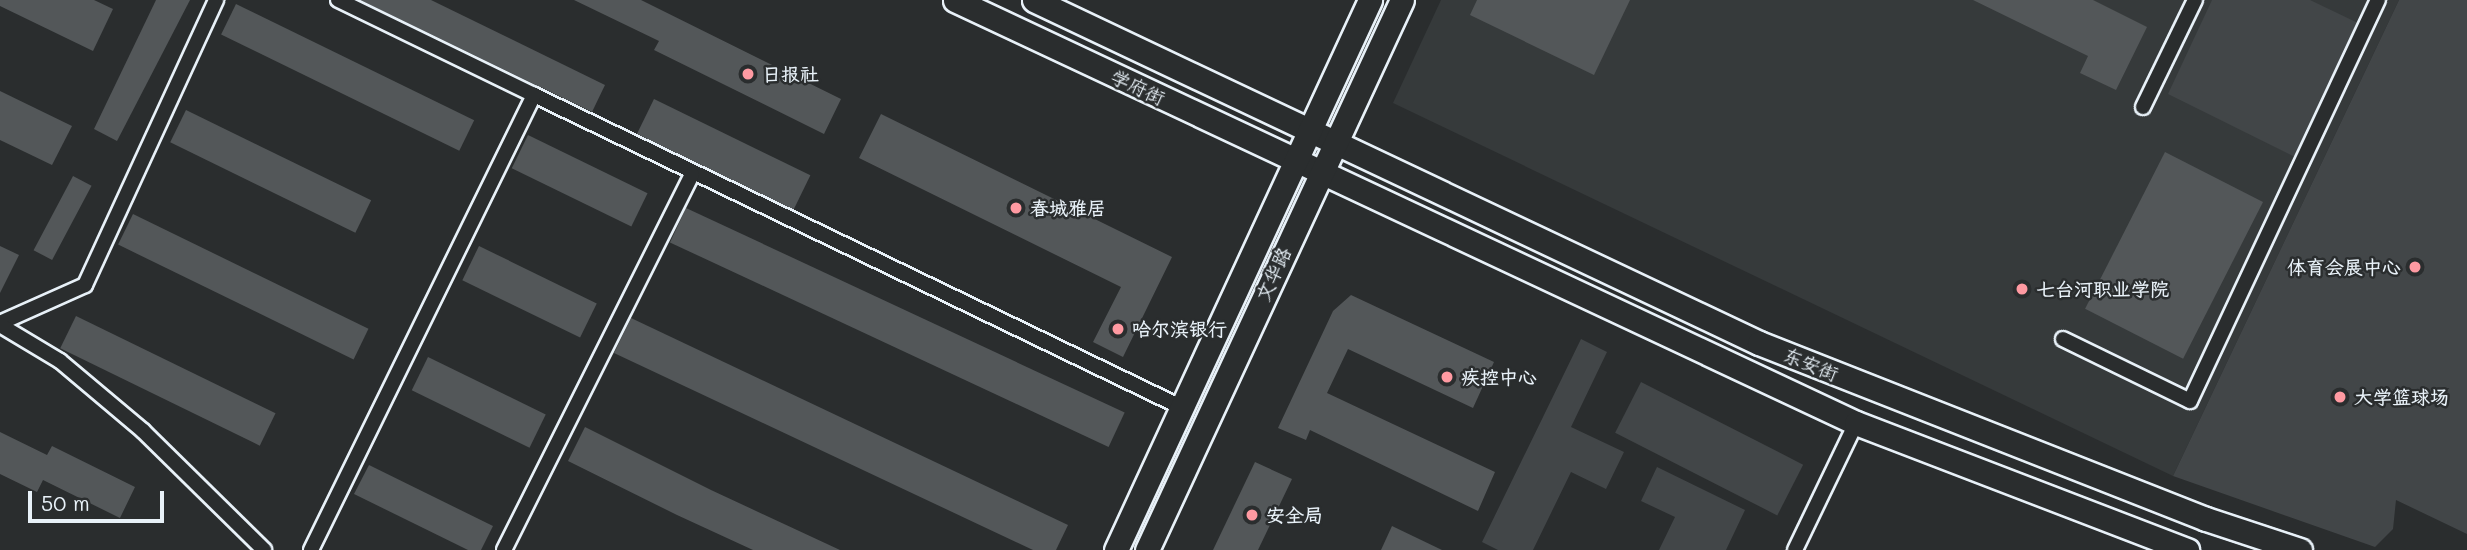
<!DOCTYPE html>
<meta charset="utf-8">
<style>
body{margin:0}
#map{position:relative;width:2467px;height:550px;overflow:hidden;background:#2a2d2e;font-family:Mali,"LXGW WenKai TC",sans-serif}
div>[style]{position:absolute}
.built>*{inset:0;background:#363a3b}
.green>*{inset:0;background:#424648;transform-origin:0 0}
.building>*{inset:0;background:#535759;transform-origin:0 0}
.roads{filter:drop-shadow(2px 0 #e8f1f8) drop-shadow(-2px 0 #e8f1f8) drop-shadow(0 2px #e8f1f8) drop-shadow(0 -2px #e8f1f8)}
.street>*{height:14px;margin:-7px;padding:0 7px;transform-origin:7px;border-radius:7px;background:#2a2d2e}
.primary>*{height:23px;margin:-11.5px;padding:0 11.5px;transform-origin:11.5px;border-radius:11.5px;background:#2a2d2e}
.dots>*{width:19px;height:19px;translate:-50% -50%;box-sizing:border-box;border:4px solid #2a2d2e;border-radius:50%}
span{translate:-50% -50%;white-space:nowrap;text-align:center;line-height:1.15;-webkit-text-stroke:5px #2a2d2e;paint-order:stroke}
.poi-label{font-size:19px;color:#e8f1f8;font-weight:700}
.left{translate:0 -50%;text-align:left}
.right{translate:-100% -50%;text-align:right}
.street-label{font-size:19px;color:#e8f1f8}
.scale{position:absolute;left:28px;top:491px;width:136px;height:32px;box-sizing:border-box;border:4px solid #e8f1f8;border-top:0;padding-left:9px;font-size:21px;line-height:24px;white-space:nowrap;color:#e8f1f8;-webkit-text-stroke:5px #2a2d2e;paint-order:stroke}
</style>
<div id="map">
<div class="built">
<div style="clip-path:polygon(1441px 0,2399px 0,2173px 476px,1393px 103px)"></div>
</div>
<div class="green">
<div style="clip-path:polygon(2212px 0,2310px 0,2358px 23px,2295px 157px,2168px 94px)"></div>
<div style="clip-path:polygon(2399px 0,2467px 0,2467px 534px,2396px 500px,2393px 529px,2375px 547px,2173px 476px)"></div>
<div style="clip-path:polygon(1581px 339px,1607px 352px,1571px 427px,1624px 452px,1606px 489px,1571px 472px,1533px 550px,1498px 550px,1482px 542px)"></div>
<div style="left:1641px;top:382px;width:182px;height:57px;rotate:27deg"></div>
<div style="clip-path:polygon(1657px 467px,1745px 510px,1726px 550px,1659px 550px,1675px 517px,1641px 501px)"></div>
</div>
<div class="building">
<div style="clip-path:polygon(0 0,94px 0,113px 9px,93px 51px,0 6px)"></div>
<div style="clip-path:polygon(156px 0,190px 0,117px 141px,94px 129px)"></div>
<div style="clip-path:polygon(360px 0,431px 0,605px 85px,592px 112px)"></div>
<div style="clip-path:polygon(574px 0,641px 0,841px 99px,824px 134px,654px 50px,659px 41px)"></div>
<div style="clip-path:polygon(1477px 0,1630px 0,1594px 75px,1470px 15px)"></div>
<div style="clip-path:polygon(1973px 0,2093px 0,2147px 27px,2116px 90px,2080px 73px,2088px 56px)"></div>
<div style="left:236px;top:4px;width:265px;height:34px;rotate:26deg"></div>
<div style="clip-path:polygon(0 91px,72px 126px,52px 165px,0 140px)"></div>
<div style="left:654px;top:99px;width:174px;height:39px;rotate:26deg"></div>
<div style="left:186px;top:110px;width:206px;height:36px;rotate:26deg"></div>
<div style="clip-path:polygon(881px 114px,1172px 257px,1123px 357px,1093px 342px,1121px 287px,859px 158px)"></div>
<div style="left:528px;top:135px;width:133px;height:37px;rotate:26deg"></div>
<div style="left:2165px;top:152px;width:110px;height:176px;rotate:27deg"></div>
<div style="left:73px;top:176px;width:21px;height:84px;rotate:28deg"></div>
<div style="left:686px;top:208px;width:484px;height:38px;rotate:25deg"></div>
<div style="left:133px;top:214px;width:262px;height:34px;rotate:26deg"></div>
<div style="clip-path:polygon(0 246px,19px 255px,0 293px)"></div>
<div style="left:479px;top:246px;width:131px;height:38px;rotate:26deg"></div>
<div style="clip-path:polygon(1351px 295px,1494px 362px,1473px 408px,1348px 349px,1327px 393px,1495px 472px,1478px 511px,1310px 430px,1306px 440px,1278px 428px,1333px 311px)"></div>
<div style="left:76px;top:316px;width:222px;height:36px;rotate:26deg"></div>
<div style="clip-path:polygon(631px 318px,1068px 525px,1056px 550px,1033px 550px,614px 353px)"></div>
<div style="left:428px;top:357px;width:131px;height:37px;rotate:26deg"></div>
<div style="clip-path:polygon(585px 427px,711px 490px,840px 550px,753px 550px,677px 515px,568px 461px)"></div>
<div style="clip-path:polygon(0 432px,47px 455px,52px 446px,135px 487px,120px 518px,43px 480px,37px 492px,0 474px)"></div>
<div style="clip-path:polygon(1255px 462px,1292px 479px,1258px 550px,1213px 550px)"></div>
<div style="clip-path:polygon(369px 465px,493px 526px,481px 550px,468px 550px,354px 494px)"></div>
<div style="clip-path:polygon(1392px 526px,1442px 550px,1381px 550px)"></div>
</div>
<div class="roads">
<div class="street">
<div style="left:534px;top:95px;width:721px;rotate:25.75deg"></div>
<div style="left:2143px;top:107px;width:119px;rotate:-64.1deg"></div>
<div style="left:0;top:323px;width:93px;rotate:-24.1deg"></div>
<div style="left:85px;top:285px;width:314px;rotate:-65.3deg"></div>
<div style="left:0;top:325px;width:70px;rotate:31deg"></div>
<div style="left:60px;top:361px;width:109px;rotate:40.1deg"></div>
<div style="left:143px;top:431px;width:170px;rotate:44.5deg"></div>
<div style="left:2063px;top:339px;width:141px;rotate:26deg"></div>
<div style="left:2190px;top:401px;width:443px;rotate:-64.9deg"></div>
<div style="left:311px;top:550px;width:507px;rotate:-63.89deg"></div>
<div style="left:534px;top:95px;width:218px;rotate:-154.1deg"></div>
<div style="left:504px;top:550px;width:420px;rotate:-63.4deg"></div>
<div style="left:1795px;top:550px;width:141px;rotate:-64.3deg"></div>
</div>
<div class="primary">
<div style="left:955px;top:0;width:995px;rotate:25.15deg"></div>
<div style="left:1856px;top:423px;width:355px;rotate:21deg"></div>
<div style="left:1034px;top:0;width:802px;rotate:25.32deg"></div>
<div style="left:1759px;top:343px;width:480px;rotate:21.5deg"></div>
<div style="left:2206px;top:519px;width:99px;rotate:18.3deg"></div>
<div style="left:1116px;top:550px;width:606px;rotate:-65.21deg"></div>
<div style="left:1147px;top:550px;width:606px;rotate:-65.13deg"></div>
</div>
</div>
<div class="dots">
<div style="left:748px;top:74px;background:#ff9aa2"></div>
<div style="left:1016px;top:208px;background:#ff9aa2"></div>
<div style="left:2415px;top:267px;background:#ff9aa2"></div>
<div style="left:2022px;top:289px;background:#ff9aa2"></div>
<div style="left:1118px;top:329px;background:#ff9aa2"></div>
<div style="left:1447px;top:377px;background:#ff9aa2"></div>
<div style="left:2340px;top:397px;background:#ff9aa2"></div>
<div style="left:1252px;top:515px;background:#ff9aa2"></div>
</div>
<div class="poi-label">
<span class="left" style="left:762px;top:74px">日报社</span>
<span class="left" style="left:1030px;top:208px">春城雅居</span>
<span class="right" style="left:2401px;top:267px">体育会展中心</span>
<span class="left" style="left:2036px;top:289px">七台河职业学院</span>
<span class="left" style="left:1132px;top:329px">哈尔滨银行</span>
<span class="left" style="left:1461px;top:377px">疾控中心</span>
<span class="left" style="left:2354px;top:397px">大学篮球场</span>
<span class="left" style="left:1266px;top:515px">安全局</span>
</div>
<div class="street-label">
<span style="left:1138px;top:87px;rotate:25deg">学府街</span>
<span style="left:1273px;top:274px;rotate:-65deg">文华路</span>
<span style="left:1811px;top:364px;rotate:22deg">东安街</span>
</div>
<div class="scale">50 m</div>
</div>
